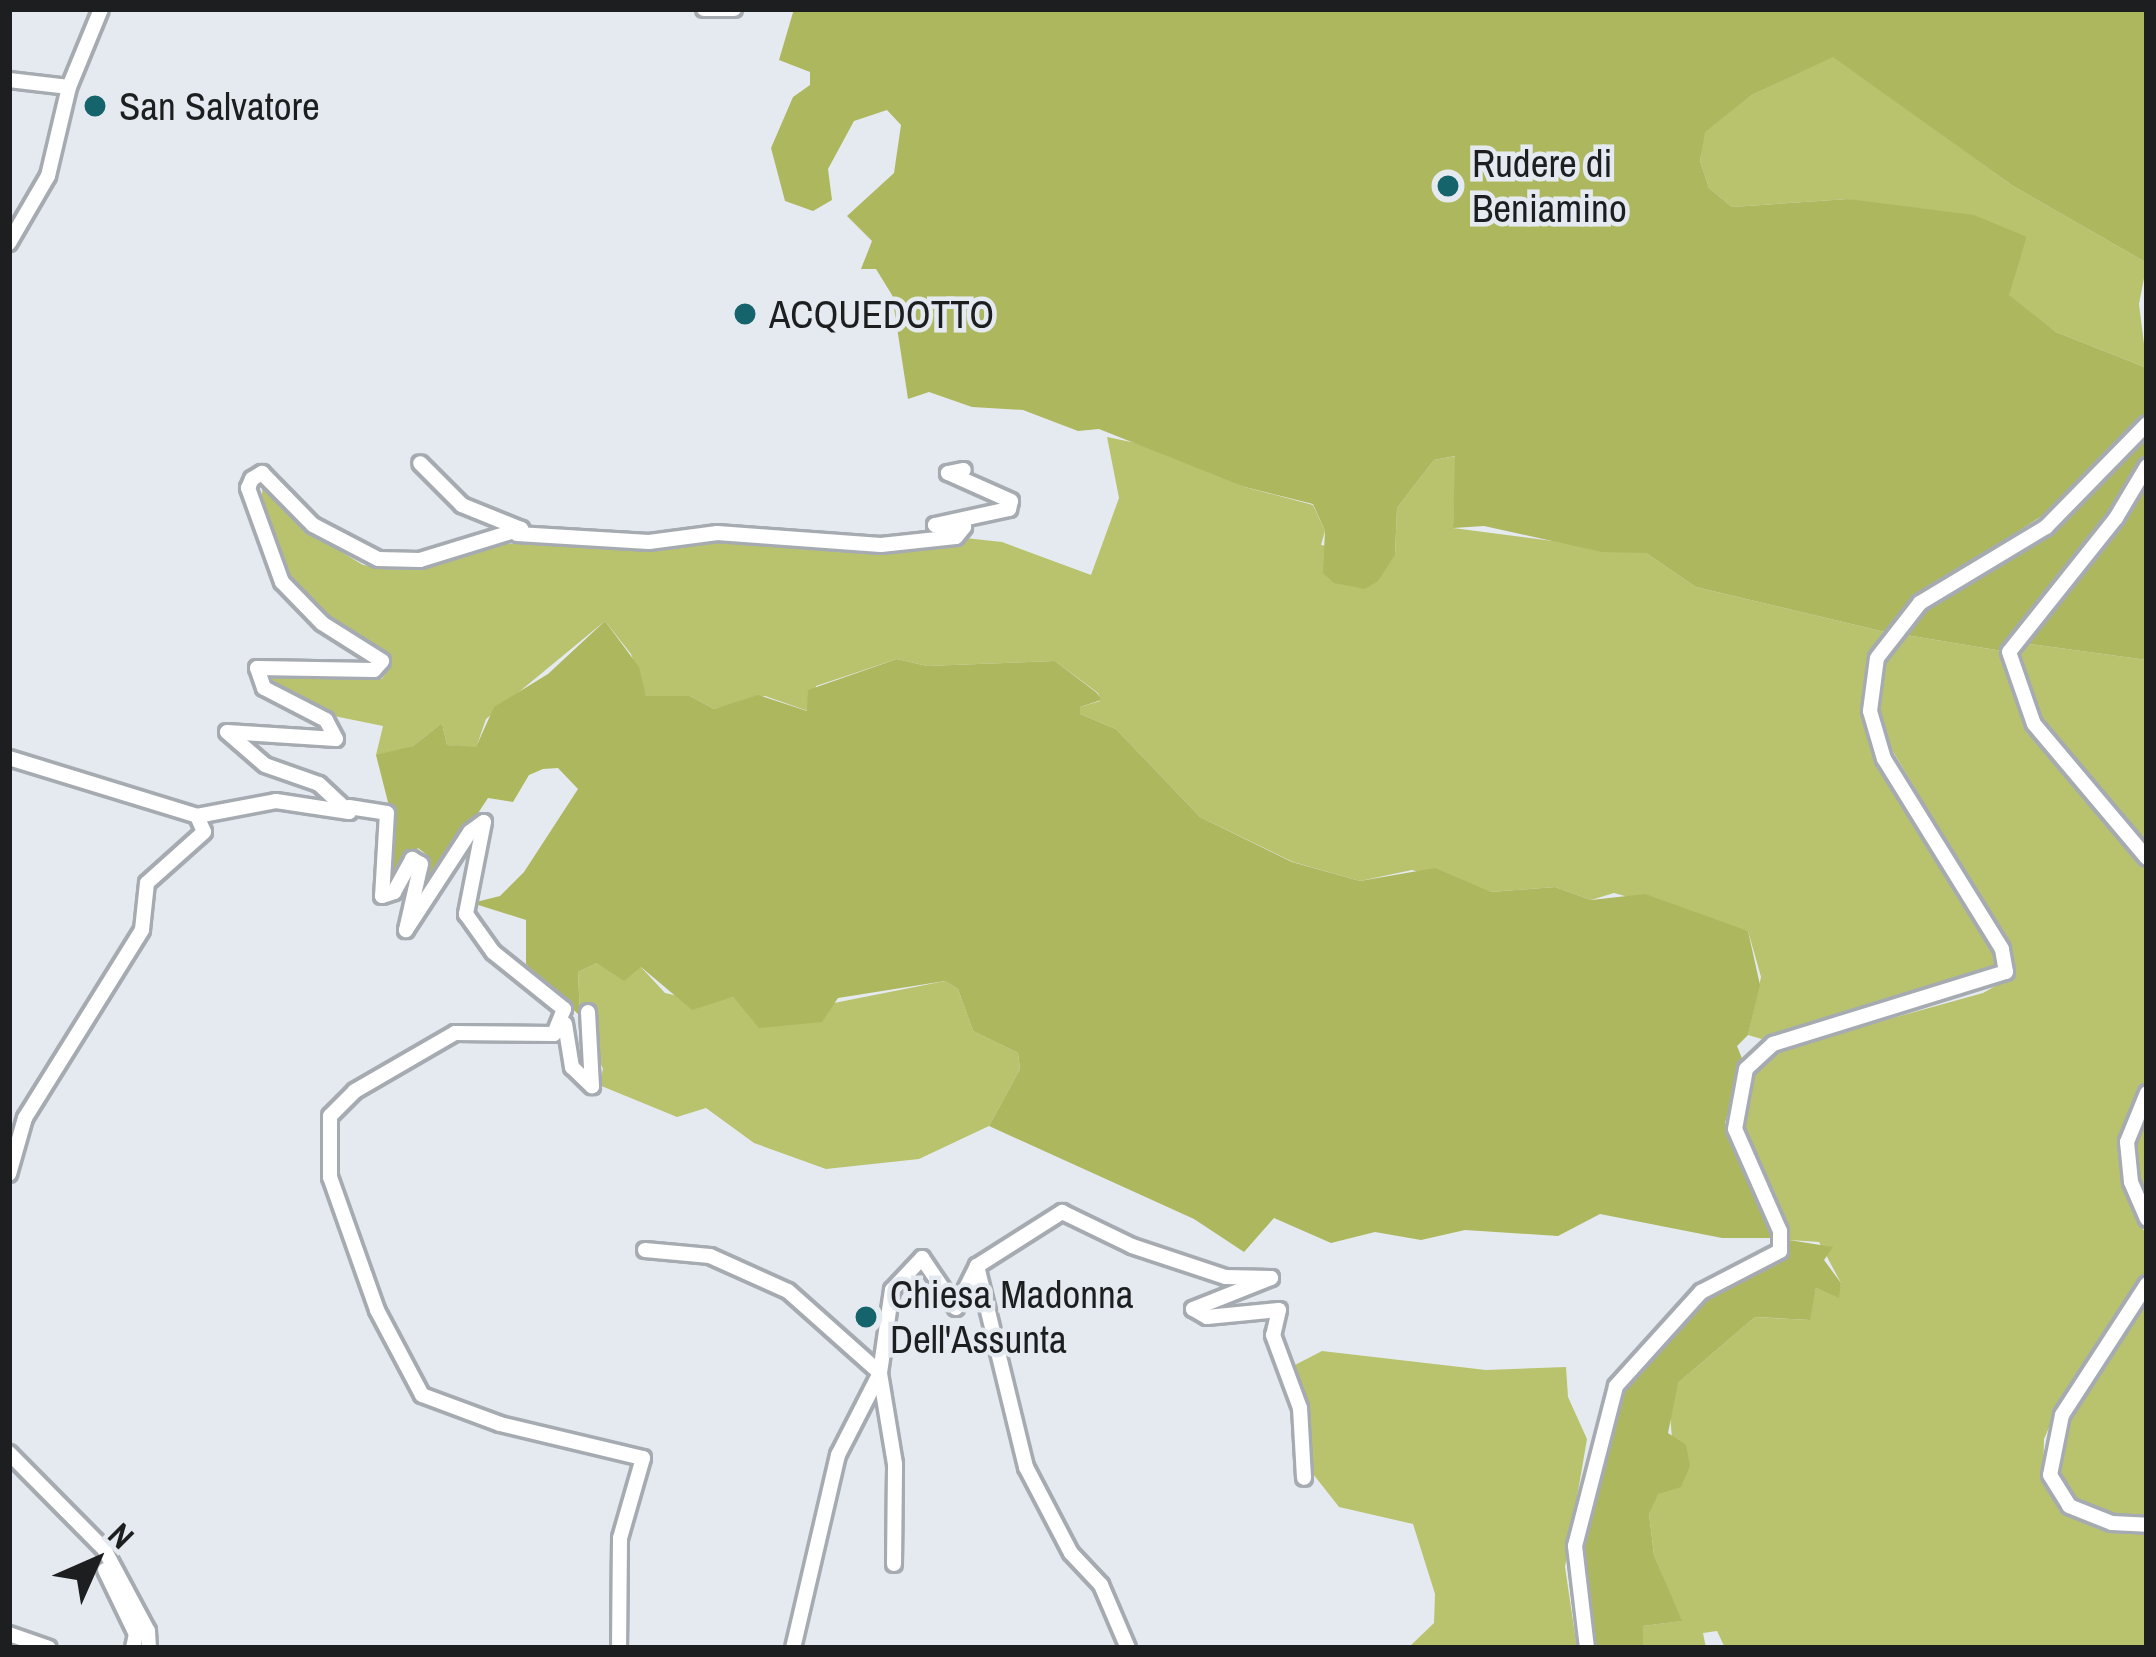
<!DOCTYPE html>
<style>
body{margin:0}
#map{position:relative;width:2156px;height:1657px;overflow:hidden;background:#e5eaf1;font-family:"Archivo Narrow",sans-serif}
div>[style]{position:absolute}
.green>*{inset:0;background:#b9c36e}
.forest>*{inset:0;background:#adb75e}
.roads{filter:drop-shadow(3px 0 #a6abb1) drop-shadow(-3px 0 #a6abb1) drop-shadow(0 3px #a6abb1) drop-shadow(0 -3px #a6abb1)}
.minor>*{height:14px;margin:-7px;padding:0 7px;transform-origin:7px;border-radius:7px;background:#fff}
.dots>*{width:33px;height:33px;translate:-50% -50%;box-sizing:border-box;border:6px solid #e5eaf1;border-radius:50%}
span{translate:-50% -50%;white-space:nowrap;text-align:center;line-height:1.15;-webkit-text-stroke:9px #e5eaf1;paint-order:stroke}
.poi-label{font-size:39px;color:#1c1e20}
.left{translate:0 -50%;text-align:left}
.frame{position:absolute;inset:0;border:12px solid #1c1e20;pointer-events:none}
.north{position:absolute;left:36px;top:1501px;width:120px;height:120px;-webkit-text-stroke:9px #e5eaf1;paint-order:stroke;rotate:45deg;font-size:33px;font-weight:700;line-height:48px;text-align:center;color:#1c1e20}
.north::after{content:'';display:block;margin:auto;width:42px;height:54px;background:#1c1e20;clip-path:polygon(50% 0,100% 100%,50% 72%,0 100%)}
</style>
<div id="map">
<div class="green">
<div style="clip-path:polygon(1833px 56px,2013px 186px,2147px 263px,2139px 304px,2147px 368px,2056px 332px,2008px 295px,2027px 237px,1848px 199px,1732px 207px,1709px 188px,1700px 161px,1704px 132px,1752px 95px)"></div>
<div style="clip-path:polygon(1107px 437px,1165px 449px,1245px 487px,1313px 505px,1325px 531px,1321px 545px,1395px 555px,1397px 508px,1434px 460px,1456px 456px,1453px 528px,1646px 553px,1696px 587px,1885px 632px,1865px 674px,1865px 720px,1877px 759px,1998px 950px,1999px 967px,1765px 1040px,1748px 1035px,1761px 977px,1748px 931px,1614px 893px,1591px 900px,1555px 887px,1491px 892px,1412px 870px,1360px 881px,1293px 862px,1200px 817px,1116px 729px,1080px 714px,1080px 707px,1100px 701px,1098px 693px,1055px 661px,927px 666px,897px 659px,816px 686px,808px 711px,765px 696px,714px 709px,690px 696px,646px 696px,631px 654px,605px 621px,486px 719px,476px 748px,447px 745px,442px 723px,413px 746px,384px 755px,376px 755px,383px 726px,329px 715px,266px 683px,272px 676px,382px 679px,390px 666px,292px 588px,261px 505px,263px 483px,322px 540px,363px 565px,396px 570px,429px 568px,500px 544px,956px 537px,1002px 542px,1091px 575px,1119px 498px)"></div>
<div style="clip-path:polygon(1900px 634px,2002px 651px,2027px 728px,2147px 869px,2147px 1082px,2120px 1141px,2124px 1184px,2147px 1238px,2147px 1271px,2056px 1412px,2044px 1439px,2043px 1477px,2065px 1512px,2110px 1530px,2147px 1532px,2147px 1648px,1725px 1648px,1717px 1631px,1703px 1633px,1706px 1648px,1643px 1648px,1643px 1626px,1681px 1621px,1654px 1555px,1649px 1514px,1672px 1438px,1669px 1403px,1678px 1383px,1755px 1317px,1809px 1320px,1816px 1288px,1838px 1297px,1841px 1283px,1819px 1242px,1789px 1240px,1753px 1162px,1743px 1128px,1752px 1073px,1777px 1050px,1983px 993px,2013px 976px,2009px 946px,1882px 733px,1879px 677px)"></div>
<div style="clip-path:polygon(2022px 643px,2147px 660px,2147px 849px,2039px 721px,2015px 653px)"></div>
<div style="clip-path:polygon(597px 963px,640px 966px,665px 993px,710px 1003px,733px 997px,753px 1019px,945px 981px,958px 989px,973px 1031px,1018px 1053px,1020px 1069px,989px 1126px,919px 1159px,826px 1169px,754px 1143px,706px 1108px,677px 1117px,599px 1085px,603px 1069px,580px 1016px,578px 972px)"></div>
<div style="clip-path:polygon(2147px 1104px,2147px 1205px,2133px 1142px)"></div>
<div style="clip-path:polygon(2147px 1294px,2147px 1519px,2113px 1517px,2073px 1501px,2056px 1474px,2067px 1418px)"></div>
<div style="clip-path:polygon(1322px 1351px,1486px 1370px,1566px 1367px,1568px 1397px,1587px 1439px,1565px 1567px,1577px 1648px,1408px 1648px,1434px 1623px,1435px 1594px,1413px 1524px,1339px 1507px,1295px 1451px,1291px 1367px)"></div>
</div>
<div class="forest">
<div style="clip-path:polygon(794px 9px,2147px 9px,2147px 263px,2013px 186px,1833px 57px,1752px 95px,1705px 132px,1700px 161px,1709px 188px,1732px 207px,1848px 199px,1974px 215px,2027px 237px,2009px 295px,2056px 332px,2147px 368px,2147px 414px,2048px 512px,1949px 576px,1885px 632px,1696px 587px,1646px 553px,1602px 552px,1484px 526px,1453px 528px,1455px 456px,1434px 460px,1397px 508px,1395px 555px,1378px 581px,1365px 589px,1334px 583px,1323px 573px,1325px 531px,1313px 504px,1245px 487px,1099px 429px,1078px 431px,1023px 410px,972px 407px,929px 392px,908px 399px,892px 295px,876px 269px,861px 269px,872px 241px,847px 216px,894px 173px,901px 125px,887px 110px,854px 121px,828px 169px,832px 200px,813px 211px,785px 201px,771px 148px,793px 97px,810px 85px,810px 72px,779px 60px)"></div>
<div style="clip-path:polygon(2147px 430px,2147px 455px,2110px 514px,2002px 651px,1900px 634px,1945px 592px,2050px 533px)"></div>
<div style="clip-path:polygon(2147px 477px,2147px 660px,2022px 643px)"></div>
<div style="clip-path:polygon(605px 621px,639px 667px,646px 696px,690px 696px,714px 709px,758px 695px,807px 711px,808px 690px,897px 659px,927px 666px,1055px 661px,1097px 693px,1101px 700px,1080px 707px,1080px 714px,1116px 729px,1200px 817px,1292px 862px,1360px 881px,1435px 868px,1491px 892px,1555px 887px,1591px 900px,1645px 894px,1748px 931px,1760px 985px,1748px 1035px,1737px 1046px,1743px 1061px,1725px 1123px,1773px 1238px,1722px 1238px,1600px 1214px,1558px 1236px,1465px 1230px,1421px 1240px,1375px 1232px,1331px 1243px,1274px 1218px,1244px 1252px,1194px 1219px,989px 1126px,1020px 1069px,1018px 1053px,973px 1031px,958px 989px,945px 981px,838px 998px,822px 1022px,759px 1028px,733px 997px,692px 1010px,641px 967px,624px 981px,597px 963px,578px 972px,580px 1016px,526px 964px,526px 920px,472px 903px,500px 896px,524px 872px,578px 789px,558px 768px,543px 769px,529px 775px,513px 802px,488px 798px,423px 896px,427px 855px,418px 848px,390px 889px,391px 814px,376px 755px,413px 746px,442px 723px,447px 745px,476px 747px,494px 707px,548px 674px)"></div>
<div style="clip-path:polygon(1789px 1240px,1833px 1247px,1824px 1260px,1841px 1283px,1839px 1298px,1816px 1288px,1810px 1320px,1755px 1317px,1678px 1383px,1668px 1433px,1686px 1445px,1690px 1466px,1681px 1487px,1658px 1494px,1649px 1514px,1654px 1555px,1682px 1621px,1643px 1626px,1643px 1648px,1596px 1648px,1582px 1547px,1623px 1388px,1706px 1298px,1777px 1264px)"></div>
</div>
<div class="roads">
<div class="minor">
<div style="left:704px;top:9px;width:30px"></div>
<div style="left:9px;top:80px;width:60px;rotate:6.7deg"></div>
<div style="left:9px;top:243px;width:78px;rotate:-59.8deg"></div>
<div style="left:48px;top:176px;width:91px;rotate:-76.7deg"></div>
<div style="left:69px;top:87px;width:84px;rotate:-67.7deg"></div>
<div style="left:2147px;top:466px;width:61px;rotate:120.8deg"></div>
<div style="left:2116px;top:518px;width:171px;rotate:128.6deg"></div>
<div style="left:2009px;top:652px;width:76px;rotate:70.9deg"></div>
<div style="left:2034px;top:724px;width:175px;rotate:49.9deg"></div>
<div style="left:517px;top:534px;width:132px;rotate:3.5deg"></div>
<div style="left:649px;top:542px;width:69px;rotate:-7.5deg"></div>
<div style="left:717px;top:533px;width:164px;rotate:4.2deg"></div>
<div style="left:881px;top:545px;width:75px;rotate:-6.1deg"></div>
<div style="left:956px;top:537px;width:13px;rotate:-51deg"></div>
<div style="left:964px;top:527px;width:29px;rotate:-176deg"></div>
<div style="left:935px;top:525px;width:76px;rotate:-12.2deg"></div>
<div style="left:1009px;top:509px;width:8px;rotate:-76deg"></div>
<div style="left:1011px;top:501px;width:69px;rotate:-156deg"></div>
<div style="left:948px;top:473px;width:16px;rotate:-11deg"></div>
<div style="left:9px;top:758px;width:197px;rotate:17.1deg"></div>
<div style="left:197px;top:816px;width:17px;rotate:66deg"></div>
<div style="left:204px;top:832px;width:76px;rotate:138.2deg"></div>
<div style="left:147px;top:883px;width:47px;rotate:96.1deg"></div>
<div style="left:142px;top:930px;width:221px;rotate:121.9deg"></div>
<div style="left:25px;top:1118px;width:58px;rotate:105.9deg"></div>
<div style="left:349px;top:807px;width:38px;rotate:9deg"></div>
<div style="left:387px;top:813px;width:83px;rotate:93.4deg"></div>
<div style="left:382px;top:896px;width:13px;rotate:-18deg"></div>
<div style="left:394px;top:892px;width:38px;rotate:-61deg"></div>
<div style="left:412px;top:859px;width:10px;rotate:29deg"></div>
<div style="left:421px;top:864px;width:68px;rotate:102.8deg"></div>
<div style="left:406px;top:930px;width:117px;rotate:-56.9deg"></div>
<div style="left:470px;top:832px;width:17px;rotate:-36deg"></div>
<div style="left:484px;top:822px;width:94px;rotate:101.1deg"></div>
<div style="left:466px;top:914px;width:47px;rotate:54.6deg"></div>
<div style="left:493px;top:952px;width:91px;rotate:38.8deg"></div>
<div style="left:564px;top:1009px;width:27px;rotate:112deg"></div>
<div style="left:554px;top:1034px;width:99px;rotate:-179.4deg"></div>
<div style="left:455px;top:1033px;width:116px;rotate:149.9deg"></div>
<div style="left:355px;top:1091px;width:35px;rotate:135deg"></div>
<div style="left:330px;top:1116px;width:61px;rotate:90deg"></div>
<div style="left:330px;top:1177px;width:141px;rotate:70.5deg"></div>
<div style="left:377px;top:1310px;width:96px;rotate:62.1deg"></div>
<div style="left:422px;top:1395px;width:83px;rotate:20.4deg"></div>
<div style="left:500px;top:1424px;width:147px;rotate:13.4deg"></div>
<div style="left:643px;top:1458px;width:83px;rotate:106deg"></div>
<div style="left:620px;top:1538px;width:110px;rotate:90.5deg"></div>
<div style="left:197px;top:816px;width:80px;rotate:-10.8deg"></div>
<div style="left:276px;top:801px;width:74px;rotate:8.6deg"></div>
<div style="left:349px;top:812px;width:41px;rotate:-137deg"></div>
<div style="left:319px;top:784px;width:57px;rotate:-160.6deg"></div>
<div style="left:265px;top:765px;width:50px;rotate:-139deg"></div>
<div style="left:227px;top:732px;width:109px;rotate:3.7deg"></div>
<div style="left:336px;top:739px;width:21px;rotate:-118deg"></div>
<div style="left:326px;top:720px;width:70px;rotate:-152.7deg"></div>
<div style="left:264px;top:688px;width:21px;rotate:-109deg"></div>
<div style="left:257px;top:668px;width:117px;rotate:1deg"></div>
<div style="left:374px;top:670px;width:12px;rotate:-48deg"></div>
<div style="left:382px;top:661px;width:71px;rotate:-147.7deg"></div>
<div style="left:322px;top:623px;width:57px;rotate:-134.3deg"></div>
<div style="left:282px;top:582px;width:100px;rotate:-109.9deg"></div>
<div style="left:248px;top:488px;width:10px;rotate:-66deg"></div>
<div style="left:252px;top:479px;width:12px;rotate:-31deg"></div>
<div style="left:262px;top:473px;width:73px;rotate:45.6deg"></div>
<div style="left:313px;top:525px;width:73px;rotate:27.6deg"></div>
<div style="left:378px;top:559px;width:42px;rotate:1.4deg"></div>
<div style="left:420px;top:560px;width:106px;rotate:-17.1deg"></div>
<div style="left:521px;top:529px;width:64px;rotate:-157.9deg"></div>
<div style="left:462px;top:505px;width:59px;rotate:-135deg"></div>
<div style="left:565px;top:1024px;width:44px;rotate:80.8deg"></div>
<div style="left:572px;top:1067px;width:28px;rotate:44deg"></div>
<div style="left:592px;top:1086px;width:74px;rotate:-93.1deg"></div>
<div style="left:2147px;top:1093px;width:53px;rotate:112.2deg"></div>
<div style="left:2127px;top:1142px;width:40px;rotate:84.3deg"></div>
<div style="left:2131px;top:1182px;width:40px;rotate:66.6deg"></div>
<div style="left:645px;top:1250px;width:65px;rotate:5.3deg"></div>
<div style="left:710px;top:1256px;width:85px;rotate:24.2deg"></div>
<div style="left:788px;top:1291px;width:123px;rotate:41.7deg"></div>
<div style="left:880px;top:1373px;width:92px;rotate:117.1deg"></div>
<div style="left:838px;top:1455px;width:198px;rotate:103.1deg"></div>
<div style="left:977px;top:1266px;width:207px;rotate:76.3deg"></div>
<div style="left:1026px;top:1467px;width:97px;rotate:62.4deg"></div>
<div style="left:1071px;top:1553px;width:44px;rotate:46.8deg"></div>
<div style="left:1101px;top:1585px;width:69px;rotate:66.8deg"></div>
<div style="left:2147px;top:1284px;width:156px;rotate:123deg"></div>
<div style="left:2062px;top:1415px;width:61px;rotate:101.3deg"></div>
<div style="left:2050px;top:1475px;width:36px;rotate:58deg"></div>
<div style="left:2069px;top:1506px;width:46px;rotate:21.6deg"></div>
<div style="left:2112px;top:1523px;width:35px;rotate:3deg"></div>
<div style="left:9px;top:1453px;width:135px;rotate:45.3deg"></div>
<div style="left:104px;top:1549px;width:93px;rotate:61.8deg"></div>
<div style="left:148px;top:1631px;width:17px;rotate:87deg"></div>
<div style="left:894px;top:1564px;width:100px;rotate:-89.4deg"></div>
<div style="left:895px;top:1464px;width:92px;rotate:-99.4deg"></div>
<div style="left:880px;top:1373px;width:84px;rotate:-81.8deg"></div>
<div style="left:892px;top:1290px;width:44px;rotate:-46.8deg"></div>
<div style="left:922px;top:1258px;width:60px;rotate:55.8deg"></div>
<div style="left:956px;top:1308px;width:47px;rotate:-63.4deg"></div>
<div style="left:977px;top:1266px;width:101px;rotate:-32.4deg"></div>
<div style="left:1062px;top:1212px;width:78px;rotate:25.9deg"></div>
<div style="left:1132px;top:1246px;width:98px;rotate:18.4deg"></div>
<div style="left:1225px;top:1277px;width:46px;rotate:1.2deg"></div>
<div style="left:1271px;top:1278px;width:84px;rotate:158.3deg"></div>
<div style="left:1193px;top:1309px;width:16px;rotate:30deg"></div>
<div style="left:1207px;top:1317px;width:72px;rotate:-5.6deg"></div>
<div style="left:1279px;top:1310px;width:26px;rotate:103deg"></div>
<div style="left:1273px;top:1335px;width:78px;rotate:69.7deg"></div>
<div style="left:1300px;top:1408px;width:70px;rotate:86.7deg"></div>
<div style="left:105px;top:1570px;width:71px;rotate:64.2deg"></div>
<div style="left:136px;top:1634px;width:14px;rotate:102deg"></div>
<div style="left:9px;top:1634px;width:42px;rotate:19.3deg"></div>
<div style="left:1587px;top:1648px;width:103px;rotate:-96.7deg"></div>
<div style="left:1575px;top:1546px;width:165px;rotate:-75.6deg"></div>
<div style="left:1616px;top:1386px;width:127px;rotate:-47.9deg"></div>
<div style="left:1701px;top:1292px;width:89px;rotate:-27.4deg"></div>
<div style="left:1780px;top:1251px;width:20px;rotate:-90deg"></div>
<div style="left:1780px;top:1231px;width:111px;rotate:-113.8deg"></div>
<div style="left:1735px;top:1129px;width:61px;rotate:-79.6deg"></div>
<div style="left:1746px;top:1069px;width:37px;rotate:-43deg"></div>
<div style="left:1773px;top:1044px;width:244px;rotate:-17.2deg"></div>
<div style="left:2006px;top:972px;width:23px;rotate:-100deg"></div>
<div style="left:2002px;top:949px;width:224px;rotate:-121.8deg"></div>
<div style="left:1884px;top:759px;width:50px;rotate:-106.3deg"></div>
<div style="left:1870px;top:711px;width:53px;rotate:-82.5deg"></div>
<div style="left:1877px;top:658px;width:70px;rotate:-52deg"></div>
<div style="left:1920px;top:603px;width:147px;rotate:-31.1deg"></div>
<div style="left:2046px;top:527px;width:144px;rotate:-45.6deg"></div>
</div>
</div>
<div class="dots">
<div style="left:95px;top:106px;background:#16646b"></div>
<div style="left:1448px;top:186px;background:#16646b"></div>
<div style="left:745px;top:314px;background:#16646b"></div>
<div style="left:866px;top:1317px;background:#16646b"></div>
</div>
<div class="poi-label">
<span class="left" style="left:119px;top:106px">San Salvatore</span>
<span class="left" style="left:1472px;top:186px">Rudere di<br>Beniamino</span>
<span class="left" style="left:769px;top:314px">ACQUEDOTTO</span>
<span class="left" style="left:890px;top:1317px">Chiesa Madonna<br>Dell'Assunta</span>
</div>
<div class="frame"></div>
<div class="north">N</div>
</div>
